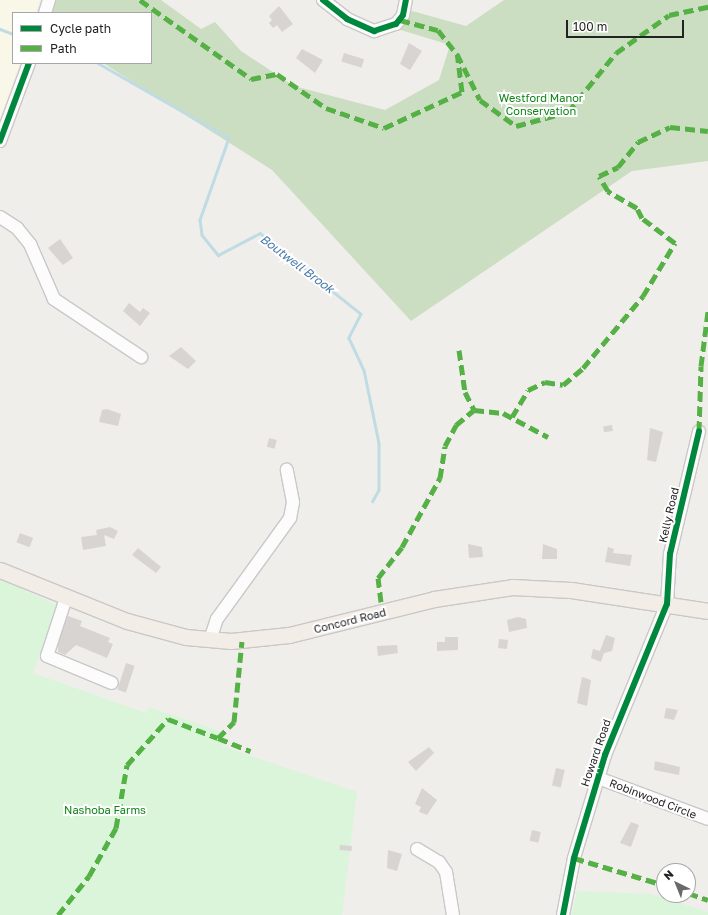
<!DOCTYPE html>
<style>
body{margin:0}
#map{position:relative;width:708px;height:915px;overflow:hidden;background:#f0eeeb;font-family:"Golos Text",sans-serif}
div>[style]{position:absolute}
.education>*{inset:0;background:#f8f7e8}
.forest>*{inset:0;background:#cbdec1}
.park>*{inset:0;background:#daf5da}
.stream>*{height:2.5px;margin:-1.25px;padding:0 1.25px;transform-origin:1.25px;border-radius:1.25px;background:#bfdbe3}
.building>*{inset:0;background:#d7d4d2;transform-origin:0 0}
.roads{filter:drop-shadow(1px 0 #c9c8c7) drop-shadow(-1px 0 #c9c8c7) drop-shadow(0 1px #c9c8c7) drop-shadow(0 -1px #c9c8c7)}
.minor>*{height:12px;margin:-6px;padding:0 6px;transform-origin:6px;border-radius:6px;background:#fdfcfc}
.major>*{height:15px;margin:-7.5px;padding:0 7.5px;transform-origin:7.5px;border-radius:7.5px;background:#f3ede7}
.quiet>*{height:5px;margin-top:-2.5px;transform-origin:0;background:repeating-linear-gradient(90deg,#55b145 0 10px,transparent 0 15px)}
.cycleway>*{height:6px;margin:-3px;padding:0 3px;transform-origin:3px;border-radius:3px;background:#00873e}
span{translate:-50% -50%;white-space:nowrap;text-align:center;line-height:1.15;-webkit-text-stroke:4px #fff;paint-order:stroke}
.park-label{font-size:11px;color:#0c8416}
.street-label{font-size:11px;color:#222}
.water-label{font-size:12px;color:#4a7aab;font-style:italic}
.legend{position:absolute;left:12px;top:12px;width:140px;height:52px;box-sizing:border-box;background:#fff;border:1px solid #a7a7a7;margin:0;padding:5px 7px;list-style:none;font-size:12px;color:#222}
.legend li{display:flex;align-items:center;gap:8px;height:20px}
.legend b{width:20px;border:1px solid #a7a7a7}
.north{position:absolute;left:656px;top:863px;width:40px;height:40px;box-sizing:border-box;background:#fff;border:1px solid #a7a7a7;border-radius:50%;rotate:317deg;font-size:11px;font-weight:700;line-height:16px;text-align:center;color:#222}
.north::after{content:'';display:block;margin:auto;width:14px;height:18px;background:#6a6968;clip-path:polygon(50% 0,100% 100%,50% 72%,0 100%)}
.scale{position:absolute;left:566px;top:20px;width:118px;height:18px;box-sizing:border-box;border:2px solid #222;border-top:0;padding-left:5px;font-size:12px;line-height:14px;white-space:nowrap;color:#222;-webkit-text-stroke:3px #fff;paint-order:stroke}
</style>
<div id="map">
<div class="education">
<div style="clip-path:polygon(0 0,40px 0,36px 13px,13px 13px,13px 63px,20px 63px,0 120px)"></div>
</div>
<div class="forest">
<div style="clip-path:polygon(50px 0,161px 0,201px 29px,215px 22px,241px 51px,294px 86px,385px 110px,439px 80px,450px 45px,391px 27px,405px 9px,466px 26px,504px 0,708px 0,708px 161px,632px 171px,411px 321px,272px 170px,103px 63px,151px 63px,151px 13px,45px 13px)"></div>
</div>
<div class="park">
<div style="clip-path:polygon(0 579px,59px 606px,33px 673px,146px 713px,149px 707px,206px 726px,226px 734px,222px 746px,357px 792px,342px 915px,0 915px)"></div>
<div style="clip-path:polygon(577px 891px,651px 894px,708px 912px,708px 915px,572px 915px)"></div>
</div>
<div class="stream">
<div style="left:0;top:29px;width:14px;rotate:21deg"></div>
<div style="left:98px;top:63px;width:151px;rotate:29.8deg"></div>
<div style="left:229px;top:138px;width:87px;rotate:109.5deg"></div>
<div style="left:200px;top:220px;width:15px;rotate:82deg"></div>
<div style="left:202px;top:235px;width:26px;rotate:51deg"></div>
<div style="left:218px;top:255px;width:47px;rotate:-27.6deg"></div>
<div style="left:260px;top:233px;width:129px;rotate:38.7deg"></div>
<div style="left:361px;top:314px;width:27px;rotate:117deg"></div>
<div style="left:349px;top:338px;width:35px;rotate:65deg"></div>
<div style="left:364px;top:370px;width:75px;rotate:78.4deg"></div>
<div style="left:379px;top:443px;width:47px;rotate:90deg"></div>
<div style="left:379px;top:490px;width:13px;rotate:119deg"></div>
</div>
<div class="building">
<div style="clip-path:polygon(279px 6px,293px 24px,282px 32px,277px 25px,273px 28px,269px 23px,272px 20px,269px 16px)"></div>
<div style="clip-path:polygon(409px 43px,422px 51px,410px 70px,400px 64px)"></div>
<div style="clip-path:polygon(302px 49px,323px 60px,315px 73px,296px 58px)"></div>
<div style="left:344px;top:53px;width:21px;height:9px;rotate:17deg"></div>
<div style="clip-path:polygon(60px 239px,73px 258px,63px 265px,48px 248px)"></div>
<div style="clip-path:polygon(129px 303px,140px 312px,143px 308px,150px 313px,140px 326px,123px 311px)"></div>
<div style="clip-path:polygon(181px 347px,196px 361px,188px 369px,169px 356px)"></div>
<div style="clip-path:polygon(107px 409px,121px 414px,118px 426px,99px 422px,102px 410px)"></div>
<div style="left:612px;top:425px;width:6px;height:9px;rotate:81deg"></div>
<div style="clip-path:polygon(650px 428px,663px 432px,656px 462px,647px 460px)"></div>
<div style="left:269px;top:438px;width:8px;height:9px;rotate:14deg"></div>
<div style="clip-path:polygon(110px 527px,118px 531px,114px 539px,104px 535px,106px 546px,83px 550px,81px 537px,97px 535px,96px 530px)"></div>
<div style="left:20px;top:533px;width:14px;height:10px;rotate:21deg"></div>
<div style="clip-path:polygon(468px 544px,482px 547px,483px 557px,469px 558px)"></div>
<div style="clip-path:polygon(543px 544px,557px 549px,557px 559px,542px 559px)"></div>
<div style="clip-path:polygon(608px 547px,614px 549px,613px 553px,632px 555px,630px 566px,605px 562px)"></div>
<div style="clip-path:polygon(138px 548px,161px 567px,156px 573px,132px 555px)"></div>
<div style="clip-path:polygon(68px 616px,82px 621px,80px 626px,110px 638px,108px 642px,113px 644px,107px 658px,76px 645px,65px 655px,58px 652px,58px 638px)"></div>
<div style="clip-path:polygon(518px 617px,526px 619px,527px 628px,509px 632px,507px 620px)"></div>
<div style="clip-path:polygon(606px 635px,615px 638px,612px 651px,604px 653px,601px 662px,591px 658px,593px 649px,600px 651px)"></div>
<div style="clip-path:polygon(445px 637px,458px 637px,458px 650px,437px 651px,437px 642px,445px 642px)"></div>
<div style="left:499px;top:639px;width:9px;height:9px;rotate:6deg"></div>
<div style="clip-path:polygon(397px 645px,398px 653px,378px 656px,377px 646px)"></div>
<div style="left:126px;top:663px;width:9px;height:28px;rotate:18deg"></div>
<div style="clip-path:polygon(582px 677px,591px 680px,587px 706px,577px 703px)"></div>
<div style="clip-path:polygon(666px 708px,678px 710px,674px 720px,664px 718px)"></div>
<div style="clip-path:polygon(429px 747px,434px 753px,416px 771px,408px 762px)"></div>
<div style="clip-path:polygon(655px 761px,680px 767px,679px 775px,654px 770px)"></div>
<div style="left:556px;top:768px;width:9px;height:18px;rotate:13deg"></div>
<div style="clip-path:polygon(422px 788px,437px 800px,427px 815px,419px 812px,421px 807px,415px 804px)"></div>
<div style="clip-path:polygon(631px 822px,639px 825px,631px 847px,620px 843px)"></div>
<div style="left:532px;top:830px;width:9px;height:11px;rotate:13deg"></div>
<div style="left:340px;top:845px;width:12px;height:5px;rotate:5deg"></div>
<div style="clip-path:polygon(388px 850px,402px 854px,397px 871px,387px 868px)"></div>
</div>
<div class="roads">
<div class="minor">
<div style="left:323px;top:0;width:31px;rotate:38deg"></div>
<div style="left:347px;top:19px;width:30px;rotate:24deg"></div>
<div style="left:374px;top:31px;width:23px;rotate:-18deg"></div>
<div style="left:396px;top:24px;width:11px;rotate:-52deg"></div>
<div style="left:403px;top:15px;width:15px;rotate:-79deg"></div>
<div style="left:45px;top:13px;width:14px;rotate:-73deg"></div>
<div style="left:0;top:141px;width:83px;rotate:-69.6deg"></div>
<div style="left:0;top:217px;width:20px;rotate:33deg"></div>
<div style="left:17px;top:228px;width:21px;rotate:51deg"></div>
<div style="left:30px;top:244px;width:60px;rotate:66.4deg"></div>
<div style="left:54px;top:299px;width:105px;rotate:33.7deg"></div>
<div style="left:66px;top:598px;width:61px;rotate:108.1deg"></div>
<div style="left:47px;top:656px;width:70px;rotate:22.6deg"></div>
<div style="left:210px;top:640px;width:22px;rotate:-72deg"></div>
<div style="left:217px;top:619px;width:125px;rotate:-54.1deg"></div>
<div style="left:290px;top:518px;width:16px;rotate:-79deg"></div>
<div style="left:293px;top:502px;width:33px;rotate:-101deg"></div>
<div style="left:598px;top:778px;width:117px;rotate:20.4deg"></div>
<div style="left:417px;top:849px;width:26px;rotate:31deg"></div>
<div style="left:439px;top:862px;width:12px;rotate:55deg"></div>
<div style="left:446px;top:872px;width:44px;rotate:80.8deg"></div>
<div style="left:563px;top:915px;width:58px;rotate:-79.1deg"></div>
<div style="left:574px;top:858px;width:108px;rotate:-73.2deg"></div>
<div style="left:605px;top:755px;width:163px;rotate:-67.7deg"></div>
<div style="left:667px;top:604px;width:50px;rotate:-86.6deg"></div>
<div style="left:670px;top:554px;width:126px;rotate:-76.7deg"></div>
</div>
<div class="major">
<div style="left:0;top:570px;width:137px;rotate:21.9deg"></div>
<div style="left:127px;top:621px;width:61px;rotate:15.2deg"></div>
<div style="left:186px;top:637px;width:45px;rotate:5.1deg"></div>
<div style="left:231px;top:641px;width:58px;rotate:-5.9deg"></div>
<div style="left:289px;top:635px;width:149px;rotate:-13.9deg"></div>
<div style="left:434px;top:599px;width:79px;rotate:-8.7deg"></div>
<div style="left:512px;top:587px;width:59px;rotate:2.9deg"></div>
<div style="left:571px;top:590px;width:139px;rotate:8.7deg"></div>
</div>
</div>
<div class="quiet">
<div style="left:140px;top:0;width:136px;rotate:35.4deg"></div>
<div style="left:251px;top:79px;width:26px;rotate:-11deg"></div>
<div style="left:277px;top:74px;width:60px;rotate:34.8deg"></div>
<div style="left:326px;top:108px;width:61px;rotate:19deg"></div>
<div style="left:384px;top:128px;width:86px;rotate:-24.8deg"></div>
<div style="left:462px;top:92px;width:38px;rotate:-97deg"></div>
<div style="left:400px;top:20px;width:39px;rotate:15deg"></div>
<div style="left:438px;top:30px;width:31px;rotate:52deg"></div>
<div style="left:457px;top:54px;width:51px;rotate:63.4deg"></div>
<div style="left:480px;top:100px;width:44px;rotate:35.8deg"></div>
<div style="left:516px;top:126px;width:54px;rotate:-15.1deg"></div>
<div style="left:568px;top:112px;width:76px;rotate:-50.9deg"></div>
<div style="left:616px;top:53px;width:65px;rotate:-35.6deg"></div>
<div style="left:669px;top:15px;width:40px;rotate:-12deg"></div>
<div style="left:459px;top:350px;width:42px;rotate:81.9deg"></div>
<div style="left:465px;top:392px;width:20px;rotate:63deg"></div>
<div style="left:512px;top:417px;width:31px;rotate:-59deg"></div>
<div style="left:528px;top:390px;width:19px;rotate:-25deg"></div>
<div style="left:545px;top:382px;width:18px;rotate:9deg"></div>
<div style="left:563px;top:385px;width:26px;rotate:-40deg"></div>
<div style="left:583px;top:368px;width:94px;rotate:-50.2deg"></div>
<div style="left:643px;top:296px;width:62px;rotate:-58.9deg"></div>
<div style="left:675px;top:243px;width:41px;rotate:-142.9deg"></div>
<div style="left:642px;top:218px;width:11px;rotate:-117deg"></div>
<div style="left:637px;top:208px;width:34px;rotate:-150deg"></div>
<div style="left:608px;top:191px;width:17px;rotate:-121deg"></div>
<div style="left:599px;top:176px;width:21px;rotate:-25deg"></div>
<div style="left:618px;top:167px;width:32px;rotate:-51deg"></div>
<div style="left:638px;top:142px;width:35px;rotate:-25deg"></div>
<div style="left:670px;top:127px;width:38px;rotate:6deg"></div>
<div style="left:699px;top:431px;width:65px;rotate:-88.2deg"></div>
<div style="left:701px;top:366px;width:55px;rotate:-82.7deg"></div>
<div style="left:381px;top:602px;width:24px;rotate:-97deg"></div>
<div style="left:378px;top:578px;width:39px;rotate:-52deg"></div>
<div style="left:402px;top:547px;width:79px;rotate:-61.2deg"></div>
<div style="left:440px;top:478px;width:32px;rotate:-81deg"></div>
<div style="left:445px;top:446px;width:24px;rotate:-62deg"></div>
<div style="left:456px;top:425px;width:23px;rotate:-40deg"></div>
<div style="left:474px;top:410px;width:29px;rotate:6deg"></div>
<div style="left:503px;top:413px;width:51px;rotate:28.1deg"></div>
<div style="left:218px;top:738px;width:35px;rotate:22deg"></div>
<div style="left:574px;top:858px;width:94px;rotate:16.7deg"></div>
<div style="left:688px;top:893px;width:21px;rotate:19deg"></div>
<div style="left:58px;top:915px;width:50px;rotate:-51.5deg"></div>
<div style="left:89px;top:876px;width:55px;rotate:-60.6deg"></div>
<div style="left:116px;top:828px;width:64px;rotate:-80.1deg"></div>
<div style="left:127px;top:765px;width:62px;rotate:-48.3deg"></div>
<div style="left:168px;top:719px;width:53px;rotate:20.8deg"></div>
<div style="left:218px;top:738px;width:23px;rotate:-45deg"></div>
<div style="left:234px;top:722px;width:81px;rotate:-84.4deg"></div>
</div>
<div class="cycleway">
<div style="left:323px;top:0;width:31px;rotate:38deg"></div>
<div style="left:347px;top:19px;width:30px;rotate:24deg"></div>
<div style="left:374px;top:31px;width:23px;rotate:-18deg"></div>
<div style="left:396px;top:24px;width:11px;rotate:-52deg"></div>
<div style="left:403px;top:15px;width:15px;rotate:-79deg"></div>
<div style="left:0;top:141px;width:83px;rotate:-69.6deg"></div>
<div style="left:563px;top:915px;width:58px;rotate:-79.1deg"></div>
<div style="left:574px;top:858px;width:108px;rotate:-73.2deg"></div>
<div style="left:605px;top:755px;width:163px;rotate:-67.7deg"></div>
<div style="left:667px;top:604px;width:50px;rotate:-86.6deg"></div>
<div style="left:670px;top:554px;width:126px;rotate:-76.7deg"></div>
</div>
<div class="park-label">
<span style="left:541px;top:105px">Westford Manor<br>Conservation</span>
<span style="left:105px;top:810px">Nashoba Farms</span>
</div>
<div class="street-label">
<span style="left:669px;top:515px;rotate:-77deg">Kelly Road</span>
<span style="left:350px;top:621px;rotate:-14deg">Concord Road</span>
<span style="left:596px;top:753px;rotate:-71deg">Howard Road</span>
<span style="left:653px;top:799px;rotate:21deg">Robinwood Circle</span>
</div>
<div class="water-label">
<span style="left:297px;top:264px;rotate:37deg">Boutwell Brook</span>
</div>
<ul class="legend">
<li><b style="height:5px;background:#00873e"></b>Cycle path</li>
<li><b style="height:5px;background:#55b145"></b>Path</li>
</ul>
<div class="north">N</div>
<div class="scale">100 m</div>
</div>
